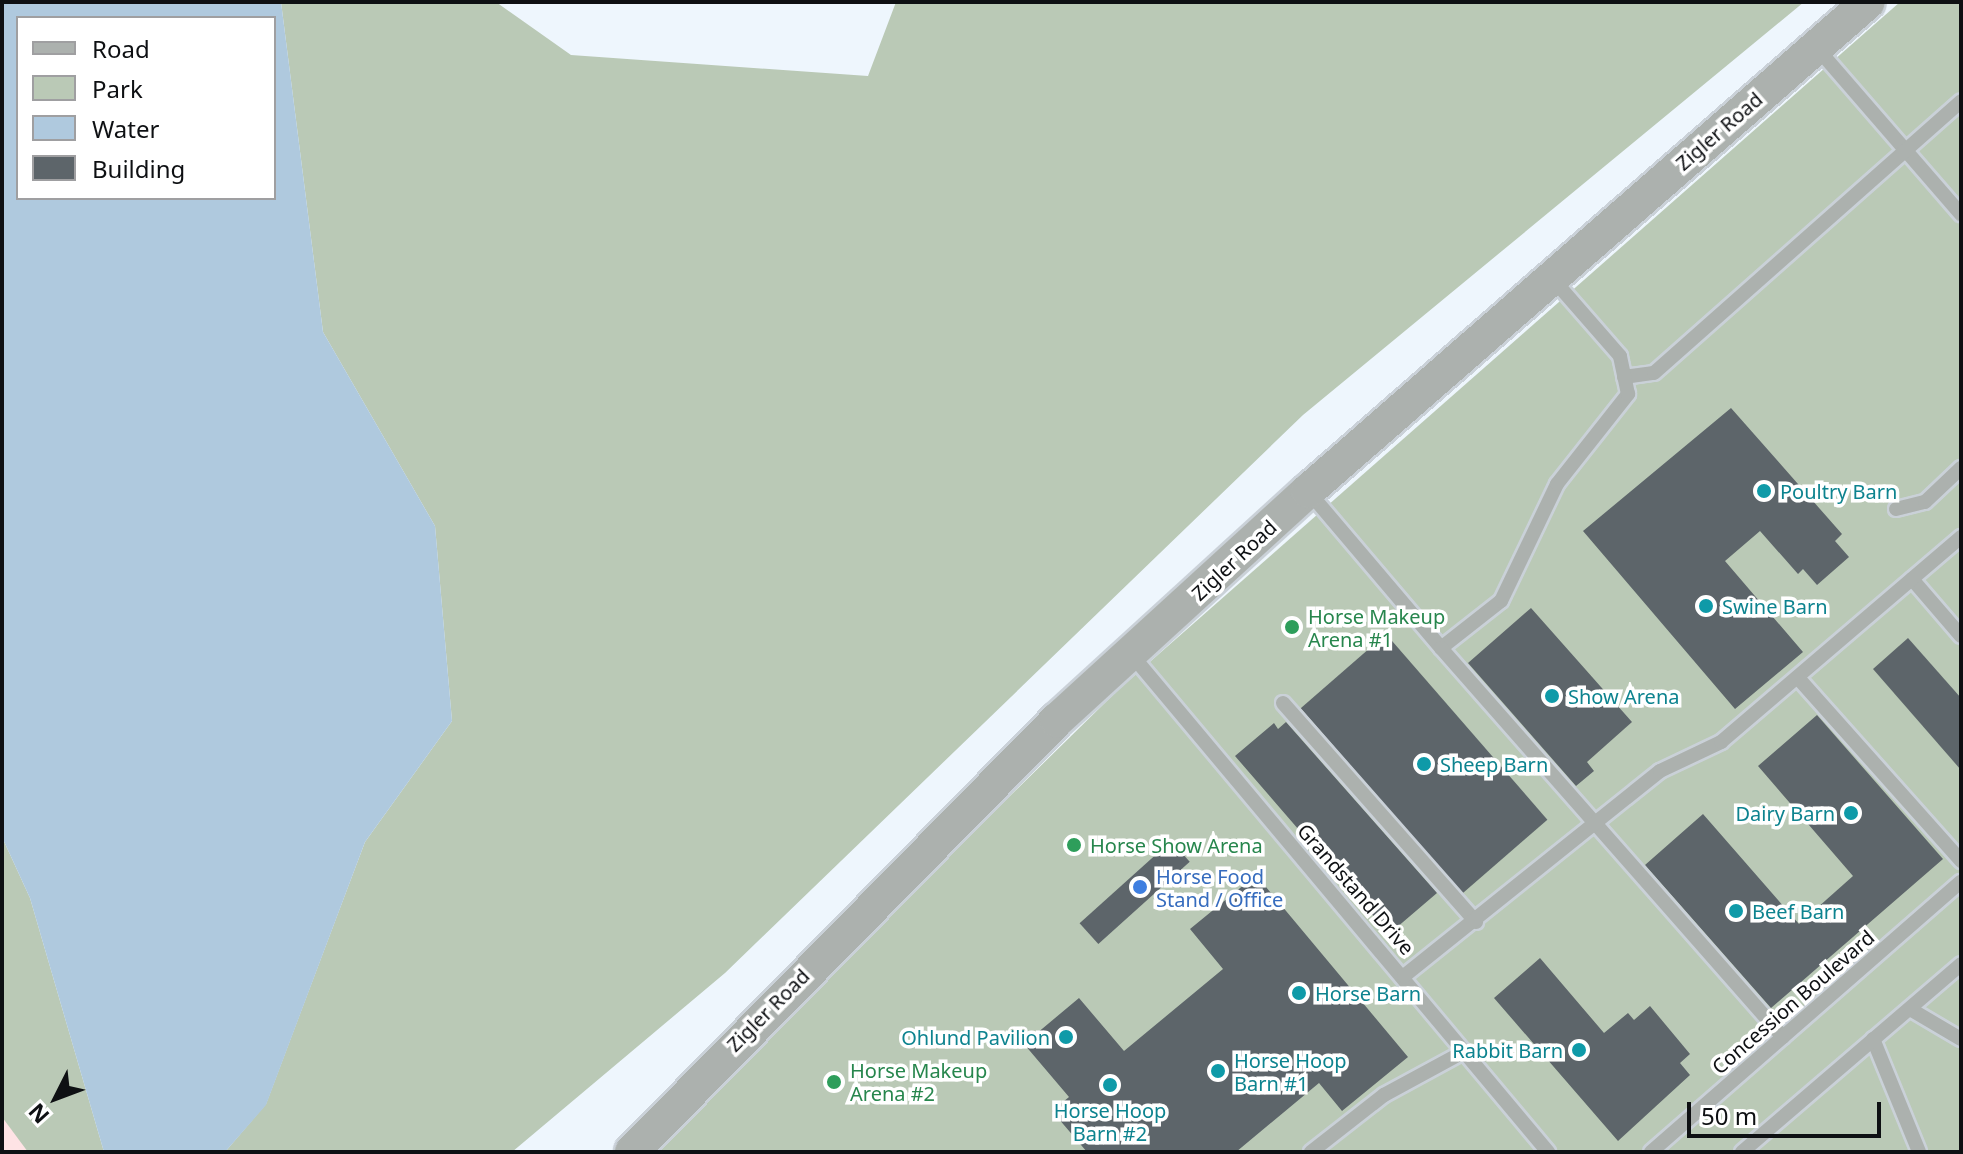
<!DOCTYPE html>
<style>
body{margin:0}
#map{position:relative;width:1963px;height:1154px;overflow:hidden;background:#eef6fd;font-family:"Noto Sans",sans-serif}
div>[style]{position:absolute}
.commercial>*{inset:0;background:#fee3e5}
.green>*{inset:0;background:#bac9b6}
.water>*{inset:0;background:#afc9de}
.building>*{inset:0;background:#5d656a;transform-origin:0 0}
.roads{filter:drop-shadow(2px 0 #cad1d8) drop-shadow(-2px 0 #cad1d8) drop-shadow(0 2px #cad1d8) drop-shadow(0 -2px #cad1d8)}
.service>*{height:14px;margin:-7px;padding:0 7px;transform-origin:7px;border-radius:7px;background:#acb1ae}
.tertiary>*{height:34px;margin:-17px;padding:0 17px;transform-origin:17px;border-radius:17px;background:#acb1ae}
.dots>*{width:22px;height:22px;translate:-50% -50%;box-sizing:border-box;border:4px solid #fff;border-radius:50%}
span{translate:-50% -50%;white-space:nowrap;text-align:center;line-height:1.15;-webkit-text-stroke:7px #fff;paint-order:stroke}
.street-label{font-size:20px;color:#0e1013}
.culture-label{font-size:20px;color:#0d838f}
.left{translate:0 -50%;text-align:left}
.right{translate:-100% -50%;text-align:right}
.leisure-label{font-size:20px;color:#27864d}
.shop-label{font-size:20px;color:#366cbe}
.frame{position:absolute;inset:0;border:4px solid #0e1013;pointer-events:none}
.legend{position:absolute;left:16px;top:16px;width:260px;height:184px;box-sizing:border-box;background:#fff;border:2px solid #9f9fa1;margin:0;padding:10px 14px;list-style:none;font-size:24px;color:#0e1013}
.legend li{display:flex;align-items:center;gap:16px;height:40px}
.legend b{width:40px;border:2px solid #9f9fa1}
.north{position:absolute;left:16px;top:1058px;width:80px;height:80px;-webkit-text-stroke:6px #fff;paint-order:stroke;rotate:228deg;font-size:22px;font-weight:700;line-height:32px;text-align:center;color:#0e1013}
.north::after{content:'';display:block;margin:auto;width:28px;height:36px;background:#0e1013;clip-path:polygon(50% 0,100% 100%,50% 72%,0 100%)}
.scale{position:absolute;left:1687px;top:1102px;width:194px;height:36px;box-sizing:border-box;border:4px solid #0e1013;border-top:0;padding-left:10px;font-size:24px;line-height:28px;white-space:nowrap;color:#0e1013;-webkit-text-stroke:6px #fff;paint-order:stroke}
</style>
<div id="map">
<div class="commercial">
<div style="clip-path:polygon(2px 1099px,42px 1152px,2px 1152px)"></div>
</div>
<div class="green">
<div style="clip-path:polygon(281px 2px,496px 2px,571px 55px,868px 76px,896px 2px,1804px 2px,1303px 415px,725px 973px,512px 1152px,225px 1152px,266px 1104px,365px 842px,452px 721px,435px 526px,323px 332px)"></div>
<div style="clip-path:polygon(1900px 2px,1961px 2px,1961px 1152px,655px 1152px,750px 1051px,1119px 689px)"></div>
<div style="clip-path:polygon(2px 837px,30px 898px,104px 1152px,28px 1152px,2px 1117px)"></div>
</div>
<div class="water">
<div style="clip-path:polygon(evenodd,2px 2px,281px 2px,323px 332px,435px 526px,452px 721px,365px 842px,266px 1105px,225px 1152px,104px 1152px,30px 898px,2px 837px,2px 2px,18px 18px,274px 18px,274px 198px,18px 198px,18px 18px)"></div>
</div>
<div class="building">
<div style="clip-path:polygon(1731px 408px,1842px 534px,1835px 541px,1849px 557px,1817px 585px,1803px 569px,1798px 574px,1760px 531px,1725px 561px,1803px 652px,1735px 709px,1583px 531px)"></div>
<div style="clip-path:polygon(1531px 608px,1632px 722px,1587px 762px,1594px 771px,1576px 786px,1468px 663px)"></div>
<div style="left:1386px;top:634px;width:246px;height:113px;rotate:49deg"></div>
<div style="clip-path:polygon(1908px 638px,1961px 698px,1961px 770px,1873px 669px)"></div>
<div style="clip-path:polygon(1817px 715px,1943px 859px,1771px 1008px,1645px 865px,1703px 814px,1799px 924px,1853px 876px,1758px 766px)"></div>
<div style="clip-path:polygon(1286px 722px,1437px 893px,1389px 934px,1235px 756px,1274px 723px,1278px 729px)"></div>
<div style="left:1171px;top:841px;width:28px;height:123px;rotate:48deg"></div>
<div style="clip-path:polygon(1256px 875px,1408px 1057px,1342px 1111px,1319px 1083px,1236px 1152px,1087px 1152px,1052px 1111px,1069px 1097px,1024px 1044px,1079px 998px,1124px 1051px,1223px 969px,1190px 929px)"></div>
<div style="clip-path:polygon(1540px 958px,1604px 1033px,1628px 1013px,1634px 1020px,1650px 1006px,1690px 1054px,1680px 1063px,1690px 1075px,1618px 1141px,1494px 998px)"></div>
</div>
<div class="roads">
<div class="service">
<div style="left:1817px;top:48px;width:220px;rotate:49.1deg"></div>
<div style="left:1624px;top:377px;width:30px;rotate:-8deg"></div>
<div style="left:1654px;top:373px;width:410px;rotate:-41.5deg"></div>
<div style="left:1308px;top:491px;width:206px;rotate:49.7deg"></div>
<div style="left:1441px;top:648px;width:76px;rotate:-38.1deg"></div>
<div style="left:1501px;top:601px;width:130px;rotate:-64.4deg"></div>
<div style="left:1557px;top:484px;width:115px;rotate:-51.7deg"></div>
<div style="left:1628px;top:394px;width:39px;rotate:-102deg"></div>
<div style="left:1620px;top:356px;width:103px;rotate:-131.1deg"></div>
<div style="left:1896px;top:509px;width:30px;rotate:-14deg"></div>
<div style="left:1925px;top:502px;width:50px;rotate:-43.4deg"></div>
<div style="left:1912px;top:579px;width:75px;rotate:49.3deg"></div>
<div style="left:1441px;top:648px;width:518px;rotate:48.68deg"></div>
<div style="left:1131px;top:654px;width:650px;rotate:50.06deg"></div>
<div style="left:1799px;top:679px;width:244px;rotate:48.3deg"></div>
<div style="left:1283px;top:703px;width:292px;rotate:48.6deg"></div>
<div style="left:1404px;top:976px;width:328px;rotate:-38.7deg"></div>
<div style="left:1660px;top:771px;width:68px;rotate:-25.4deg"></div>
<div style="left:1721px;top:742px;width:316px;rotate:-40.5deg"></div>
<div style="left:1910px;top:1009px;width:59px;rotate:30.5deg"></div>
<div style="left:1873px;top:1039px;width:122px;rotate:67.8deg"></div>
<div style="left:1311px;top:1152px;width:93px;rotate:-38deg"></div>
<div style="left:1384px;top:1095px;width:92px;rotate:-28.5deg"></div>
<div style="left:1651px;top:1152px;width:411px;rotate:-41.1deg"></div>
<div style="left:1742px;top:1152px;width:289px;rotate:-40.6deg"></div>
</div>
<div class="tertiary">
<div style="left:632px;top:1152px;width:606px;rotate:-45.47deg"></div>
<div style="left:1057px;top:720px;width:340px;rotate:-42.4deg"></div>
<div style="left:1308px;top:491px;width:743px;rotate:-41.13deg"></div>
</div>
</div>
<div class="dots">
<div style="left:1764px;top:491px;background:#0f9aa8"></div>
<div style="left:1706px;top:606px;background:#0f9aa8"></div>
<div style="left:1292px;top:627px;background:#2e9e5b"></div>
<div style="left:1552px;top:696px;background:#0f9aa8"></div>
<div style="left:1424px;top:764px;background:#0f9aa8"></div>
<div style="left:1851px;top:813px;background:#0f9aa8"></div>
<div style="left:1074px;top:845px;background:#2e9e5b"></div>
<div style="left:1140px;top:887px;background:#3f7fe0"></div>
<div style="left:1736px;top:911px;background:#0f9aa8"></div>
<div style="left:1299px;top:993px;background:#0f9aa8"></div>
<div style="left:1066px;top:1037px;background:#0f9aa8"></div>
<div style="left:1579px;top:1050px;background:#0f9aa8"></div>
<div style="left:1218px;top:1071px;background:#0f9aa8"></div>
<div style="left:834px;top:1082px;background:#2e9e5b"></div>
<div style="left:1110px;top:1085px;background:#0f9aa8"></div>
</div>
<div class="street-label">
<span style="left:1719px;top:131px;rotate:-41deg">Zigler Road</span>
<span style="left:1234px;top:560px;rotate:-43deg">Zigler Road</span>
<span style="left:1356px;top:889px;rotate:49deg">Grandstand Drive</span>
<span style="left:1793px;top:1002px;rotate:-41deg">Concession Boulevard</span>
<span style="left:768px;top:1010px;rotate:-45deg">Zigler Road</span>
</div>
<div class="culture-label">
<span class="left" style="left:1780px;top:491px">Poultry Barn</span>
<span class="left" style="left:1722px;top:606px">Swine Barn</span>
<span class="left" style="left:1568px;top:696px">Show Arena</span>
<span class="left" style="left:1440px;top:764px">Sheep Barn</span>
<span class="right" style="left:1835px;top:813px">Dairy Barn</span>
<span class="left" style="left:1752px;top:911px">Beef Barn</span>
<span class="left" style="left:1315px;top:993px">Horse Barn</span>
<span class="right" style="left:1050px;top:1037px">Ohlund Pavilion</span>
<span class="right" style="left:1563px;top:1050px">Rabbit Barn</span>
<span class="left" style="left:1234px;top:1072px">Horse Hoop<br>Barn #1</span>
<span style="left:1110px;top:1122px">Horse Hoop<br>Barn #2</span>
</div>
<div class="leisure-label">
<span class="left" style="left:1308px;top:628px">Horse Makeup<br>Arena #1</span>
<span class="left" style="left:1090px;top:845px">Horse Show Arena</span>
<span class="left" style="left:850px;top:1082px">Horse Makeup<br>Arena #2</span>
</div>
<div class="shop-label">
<span class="left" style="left:1156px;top:888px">Horse Food<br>Stand / Office</span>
</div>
<div class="frame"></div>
<ul class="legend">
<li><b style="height:10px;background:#acb1ae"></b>Road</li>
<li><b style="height:22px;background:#bac9b6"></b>Park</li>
<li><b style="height:22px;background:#afc9de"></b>Water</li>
<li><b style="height:22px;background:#5d656a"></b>Building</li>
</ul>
<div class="north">N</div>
<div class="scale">50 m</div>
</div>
